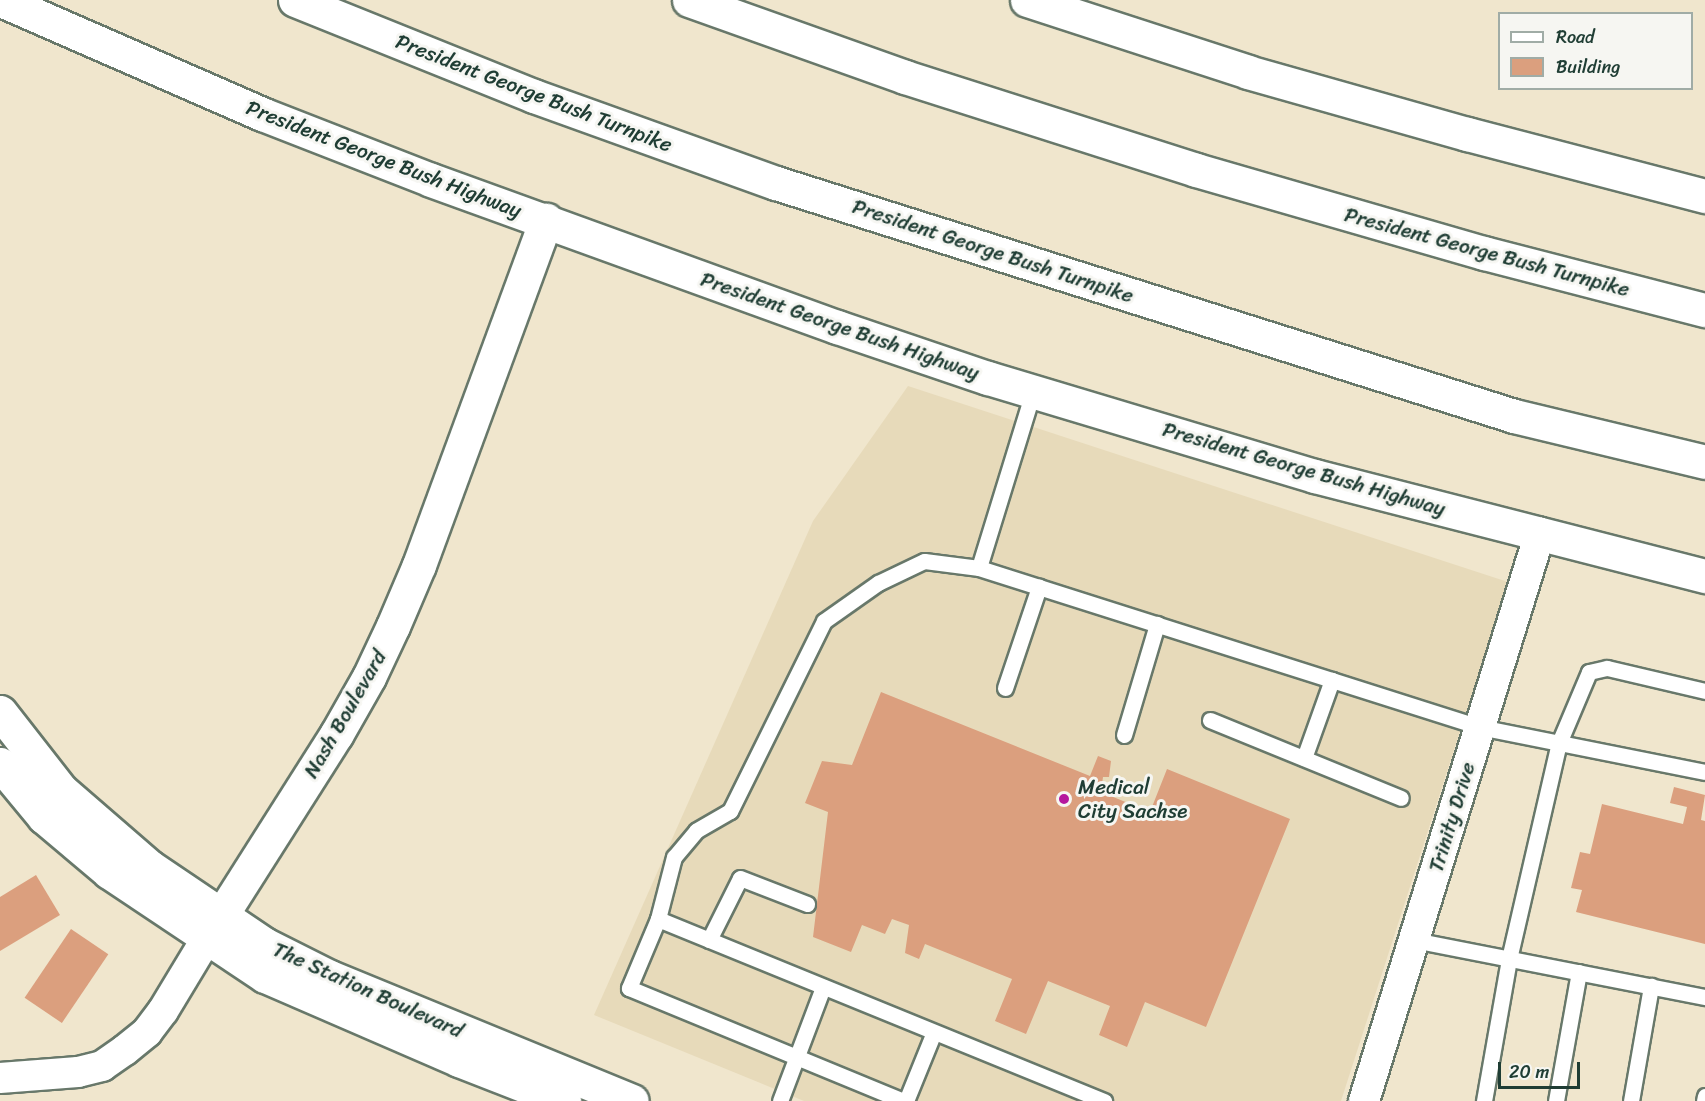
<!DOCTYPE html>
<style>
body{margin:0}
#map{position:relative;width:1705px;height:1101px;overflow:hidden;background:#f0e6cd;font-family:Sriracha,sans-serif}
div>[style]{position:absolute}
.built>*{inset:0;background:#e7daba}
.building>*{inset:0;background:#db9f7e;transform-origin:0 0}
.roads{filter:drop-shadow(2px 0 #68786a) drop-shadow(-2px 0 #68786a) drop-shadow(0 2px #68786a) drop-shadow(0 -2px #68786a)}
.lane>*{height:15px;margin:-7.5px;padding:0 7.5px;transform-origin:7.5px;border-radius:7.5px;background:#fff}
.street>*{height:30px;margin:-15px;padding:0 15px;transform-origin:15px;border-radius:15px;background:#fff}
.secondary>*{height:33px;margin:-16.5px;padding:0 16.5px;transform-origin:16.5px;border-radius:16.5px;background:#fff}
.highway>*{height:33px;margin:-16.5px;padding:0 16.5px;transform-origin:16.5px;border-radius:16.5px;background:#fff}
.dots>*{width:16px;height:16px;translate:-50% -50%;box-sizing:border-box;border:3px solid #f6f6f2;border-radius:50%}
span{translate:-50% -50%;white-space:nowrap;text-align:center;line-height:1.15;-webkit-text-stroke:6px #f6f6f2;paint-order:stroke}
.street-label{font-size:21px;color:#1f3d34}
.poi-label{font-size:21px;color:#1f3d34}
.left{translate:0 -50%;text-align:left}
.legend{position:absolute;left:1498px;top:12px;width:195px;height:78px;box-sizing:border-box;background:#f6f6f2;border:2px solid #a0aca6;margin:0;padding:8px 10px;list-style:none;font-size:18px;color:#1f3d34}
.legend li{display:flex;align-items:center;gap:12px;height:30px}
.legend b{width:30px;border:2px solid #a0aca6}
.scale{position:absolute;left:1498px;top:1062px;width:82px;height:27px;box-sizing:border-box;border:3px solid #1f3d34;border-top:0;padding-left:8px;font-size:18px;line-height:21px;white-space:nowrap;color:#1f3d34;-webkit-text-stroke:4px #f6f6f2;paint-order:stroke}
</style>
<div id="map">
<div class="built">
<div style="clip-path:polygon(908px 386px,1508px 582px,1341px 1101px,804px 1101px,594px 1015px,813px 521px)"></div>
</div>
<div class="building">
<div style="clip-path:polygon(881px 692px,1090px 776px,1098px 756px,1111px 761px,1109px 777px,1103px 777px,1101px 792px,1150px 812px,1167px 769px,1290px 819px,1206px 1027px,1145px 1002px,1127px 1047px,1099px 1035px,1110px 1006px,1048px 981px,1026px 1034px,995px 1021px,1012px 979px,925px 944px,919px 959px,905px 953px,909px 925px,892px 919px,885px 934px,862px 925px,851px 952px,813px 937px,828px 812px,805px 803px,822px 761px,852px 765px)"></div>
<div style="clip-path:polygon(1674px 787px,1705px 795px,1701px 820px,1705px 821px,1705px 944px,1576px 912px,1582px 890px,1571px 888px,1580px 852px,1590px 854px,1602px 804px,1683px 824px,1687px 807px,1670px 803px)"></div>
<div style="clip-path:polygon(36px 875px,60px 915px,0 951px,0 897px)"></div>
<div style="left:71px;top:929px;width:45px;height:83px;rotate:34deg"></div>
</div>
<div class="roads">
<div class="lane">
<div style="left:1033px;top:392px;width:184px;rotate:107.1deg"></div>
<div style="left:979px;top:568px;width:55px;rotate:-172.7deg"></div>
<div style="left:924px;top:561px;width:51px;rotate:154.4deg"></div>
<div style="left:878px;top:583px;width:66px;rotate:144.9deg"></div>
<div style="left:824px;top:621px;width:212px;rotate:116.3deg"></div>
<div style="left:730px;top:811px;width:39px;rotate:150deg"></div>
<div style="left:696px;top:831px;width:34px;rotate:130deg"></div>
<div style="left:674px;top:857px;width:64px;rotate:104.5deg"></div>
<div style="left:658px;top:919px;width:482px;rotate:22.2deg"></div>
<div style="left:979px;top:568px;width:526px;rotate:17.61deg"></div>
<div style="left:1480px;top:727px;width:229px;rotate:11.3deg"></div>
<div style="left:1005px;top:688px;width:107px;rotate:-71.4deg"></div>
<div style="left:1210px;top:720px;width:206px;rotate:22.2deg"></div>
<div style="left:1124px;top:735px;width:116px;rotate:-73.4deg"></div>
<div style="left:1304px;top:758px;width:83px;rotate:-70.3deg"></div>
<div style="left:658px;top:919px;width:75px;rotate:112.8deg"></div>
<div style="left:629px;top:988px;width:296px;rotate:22.4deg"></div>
<div style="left:709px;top:940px;width:69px;rotate:-63.4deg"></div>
<div style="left:740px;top:878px;width:72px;rotate:21.2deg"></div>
<div style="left:1414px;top:940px;width:297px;rotate:11.1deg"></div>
<div style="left:780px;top:1101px;width:122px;rotate:-69.3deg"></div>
<div style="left:906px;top:1101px;width:74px;rotate:-67.9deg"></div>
<div style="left:1484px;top:1101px;width:144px;rotate:-80deg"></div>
<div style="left:1509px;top:959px;width:222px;rotate:-77deg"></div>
<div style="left:1559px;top:743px;width:77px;rotate:-67.1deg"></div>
<div style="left:1589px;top:672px;width:18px;rotate:-13deg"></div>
<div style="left:1607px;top:668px;width:101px;rotate:13.2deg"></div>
<div style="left:1556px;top:1101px;width:131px;rotate:-79.9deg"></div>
<div style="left:1631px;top:1101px;width:117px;rotate:-80.1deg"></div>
<div style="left:1704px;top:1101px;width:5px;rotate:-79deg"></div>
</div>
<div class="street">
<div style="left:0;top:1078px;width:78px;rotate:-4.4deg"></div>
<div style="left:78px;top:1072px;width:25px;rotate:-14deg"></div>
<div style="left:102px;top:1066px;width:28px;rotate:-35deg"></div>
<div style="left:125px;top:1050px;width:28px;rotate:-39deg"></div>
<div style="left:147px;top:1032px;width:26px;rotate:-53deg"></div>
<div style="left:163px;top:1011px;width:85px;rotate:-58.9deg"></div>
<div style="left:1364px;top:1101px;width:595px;rotate:-72.78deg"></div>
</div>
<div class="secondary">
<div style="left:1px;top:0;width:285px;rotate:23.6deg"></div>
<div style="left:262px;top:114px;width:181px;rotate:21.3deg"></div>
<div style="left:431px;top:180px;width:432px;rotate:19.9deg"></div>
<div style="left:837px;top:327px;width:159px;rotate:18.7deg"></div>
<div style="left:988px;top:378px;width:341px;rotate:16.7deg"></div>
<div style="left:1315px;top:476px;width:403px;rotate:14.4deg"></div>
<div style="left:1027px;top:0;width:232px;rotate:18deg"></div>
<div style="left:1248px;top:72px;width:228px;rotate:15.8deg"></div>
<div style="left:1467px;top:134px;width:246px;rotate:14.6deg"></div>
<div style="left:0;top:712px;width:99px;rotate:52deg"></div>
<div style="left:61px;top:790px;width:118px;rotate:40.9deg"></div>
<div style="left:150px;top:867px;width:138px;rotate:34deg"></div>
<div style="left:264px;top:944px;width:74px;rotate:26.6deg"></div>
<div style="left:330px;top:977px;width:326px;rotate:22.3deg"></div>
<div style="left:0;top:764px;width:69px;rotate:50.3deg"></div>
<div style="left:44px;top:817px;width:85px;rotate:40.2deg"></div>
<div style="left:109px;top:872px;width:187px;rotate:33.7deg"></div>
<div style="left:265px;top:976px;width:211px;rotate:23.4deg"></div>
<div style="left:459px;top:1060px;width:113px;rotate:21.3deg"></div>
<div style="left:207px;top:938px;width:241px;rotate:-57.6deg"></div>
<div style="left:336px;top:735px;width:67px;rotate:-60.4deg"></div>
<div style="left:369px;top:677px;width:56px;rotate:-64.8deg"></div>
<div style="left:393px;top:626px;width:66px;rotate:-66.9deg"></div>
<div style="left:419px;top:565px;width:368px;rotate:-69.8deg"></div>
</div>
<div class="highway">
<div style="left:295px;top:0;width:258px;rotate:21.9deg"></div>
<div style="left:534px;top:96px;width:257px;rotate:19.8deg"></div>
<div style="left:776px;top:183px;width:774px;rotate:17.52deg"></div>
<div style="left:1514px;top:416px;width:196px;rotate:13.5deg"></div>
<div style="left:689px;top:0;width:229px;rotate:19.6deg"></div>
<div style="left:905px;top:77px;width:305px;rotate:17.7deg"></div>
<div style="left:1196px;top:170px;width:300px;rotate:16.1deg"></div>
<div style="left:1484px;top:253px;width:228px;rotate:14.5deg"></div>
</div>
</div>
<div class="dots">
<div style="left:1064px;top:799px;background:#b5179e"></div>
</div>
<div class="street-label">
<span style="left:534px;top:93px;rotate:21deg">President George Bush Turnpike</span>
<span style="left:384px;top:159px;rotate:21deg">President George Bush Highway</span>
<span style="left:993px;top:251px;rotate:18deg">President George Bush Turnpike</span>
<span style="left:1487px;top:252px;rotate:15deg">President George Bush Turnpike</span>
<span style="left:840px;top:326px;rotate:19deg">President George Bush Highway</span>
<span style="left:1304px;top:469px;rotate:16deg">President George Bush Highway</span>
<span style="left:345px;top:714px;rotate:-60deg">Nash Boulevard</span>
<span style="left:1452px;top:817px;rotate:-73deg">Trinity Drive</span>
<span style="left:368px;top:990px;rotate:24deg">The Station Boulevard</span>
</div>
<div class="poi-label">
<span class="left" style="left:1078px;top:799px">Medical<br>City Sachse</span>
</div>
<ul class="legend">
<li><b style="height:8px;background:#fff"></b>Road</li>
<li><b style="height:16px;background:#db9f7e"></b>Building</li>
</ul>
<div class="scale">20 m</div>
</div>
